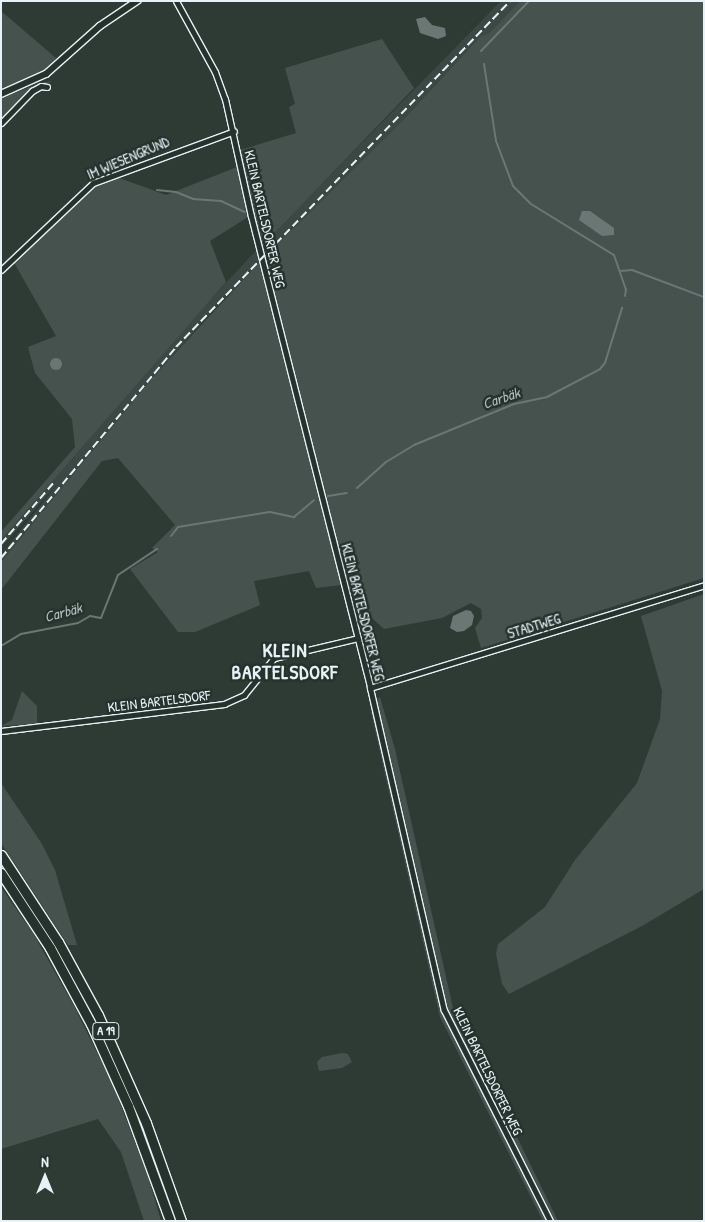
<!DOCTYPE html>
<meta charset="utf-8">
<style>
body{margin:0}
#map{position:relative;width:705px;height:1222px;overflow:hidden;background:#2e3b35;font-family:"Patrick Hand",sans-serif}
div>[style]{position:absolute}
.built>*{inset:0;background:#3b4843}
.green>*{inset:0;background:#45524e}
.water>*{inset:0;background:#6b7775}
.round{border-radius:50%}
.stream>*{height:2px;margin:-1px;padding:0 1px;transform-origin:1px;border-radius:1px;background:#6b7775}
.roads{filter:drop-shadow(1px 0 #e8f1f8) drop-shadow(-1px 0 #e8f1f8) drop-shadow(0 1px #e8f1f8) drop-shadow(0 -1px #e8f1f8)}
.minor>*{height:5px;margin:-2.5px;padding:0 2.5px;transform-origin:2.5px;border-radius:2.5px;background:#26332d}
.tertiary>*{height:5.5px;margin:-2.75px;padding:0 2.75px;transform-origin:2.75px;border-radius:2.75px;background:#26332d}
.motorway>*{height:9px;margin:-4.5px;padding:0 4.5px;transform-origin:4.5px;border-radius:4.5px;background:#26332d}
.rail>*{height:2px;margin-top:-1px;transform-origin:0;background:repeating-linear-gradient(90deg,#e8f1f8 0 8px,transparent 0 12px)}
span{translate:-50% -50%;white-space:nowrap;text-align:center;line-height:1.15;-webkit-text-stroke:5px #26332d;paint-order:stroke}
.shield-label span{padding:1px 4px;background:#26332d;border:1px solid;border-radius:4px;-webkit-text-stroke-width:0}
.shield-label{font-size:12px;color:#e8f1f8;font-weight:700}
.street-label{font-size:14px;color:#e8f1f8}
.water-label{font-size:15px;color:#b0babd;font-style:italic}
.district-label{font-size:19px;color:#e8f1f8;font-weight:700;letter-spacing:1px}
.frame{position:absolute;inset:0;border:2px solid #e8f1f8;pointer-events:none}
.north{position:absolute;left:20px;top:1152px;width:50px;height:50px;-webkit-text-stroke:4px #26332d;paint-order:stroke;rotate:0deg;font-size:14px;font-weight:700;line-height:20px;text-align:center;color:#e8f1f8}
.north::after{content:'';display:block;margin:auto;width:18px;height:22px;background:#e8f1f8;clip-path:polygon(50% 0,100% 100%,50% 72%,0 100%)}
</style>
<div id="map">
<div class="built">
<div style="clip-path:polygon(501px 1px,520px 1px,489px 33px,481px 36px,402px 121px,219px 304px,154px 376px,1px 562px,1px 555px,60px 481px,1px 547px,1px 540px,160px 354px,250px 257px)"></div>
</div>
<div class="green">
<div style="clip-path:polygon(520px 1px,704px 1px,704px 578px,481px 648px,475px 628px,482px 618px,481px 609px,471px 603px,442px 618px,384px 629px,360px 607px,348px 589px,264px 258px,402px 121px,481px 36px,489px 33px)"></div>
<div style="clip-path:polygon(1px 11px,56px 58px,40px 74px,1px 90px)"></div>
<div style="clip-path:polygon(382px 39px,414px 88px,262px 246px,240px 150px,296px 133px,289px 107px,295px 104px,285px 68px)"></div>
<div style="clip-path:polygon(51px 81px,47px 86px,42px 84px,1px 120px,1px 98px,41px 83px)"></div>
<div style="clip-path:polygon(237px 167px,248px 217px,210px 241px,226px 282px,1px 540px,1px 532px,75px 447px,72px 419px,35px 373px,28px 347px,56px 336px,13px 261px,94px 185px,114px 176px,166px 195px)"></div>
<div style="clip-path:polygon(260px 262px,342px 585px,316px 588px,309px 571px,254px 581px,260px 605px,195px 632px,178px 632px,130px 569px,158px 552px,152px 548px,175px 525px,118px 458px,102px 461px,1px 590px,1px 562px,154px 376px)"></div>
<div style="clip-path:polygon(704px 594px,704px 889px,642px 926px,509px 994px,502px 984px,496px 954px,498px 944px,545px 907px,575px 860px,637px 783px,660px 719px,662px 691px,641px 616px)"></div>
<div style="clip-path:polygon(22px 691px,37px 706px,37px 724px,1px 726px,12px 720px)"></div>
<div style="clip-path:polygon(380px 697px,395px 749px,453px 1008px,482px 1074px,501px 1099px,499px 1100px,558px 1221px,543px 1221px,440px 1017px,371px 712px,379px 709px,376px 700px)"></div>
<div style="clip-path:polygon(1px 783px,42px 844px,55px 870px,77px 945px,68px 945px,1px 843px)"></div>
<div style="clip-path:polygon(1px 887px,33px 933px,74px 1006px,113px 1085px,148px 1176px,161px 1221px,144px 1221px,121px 1152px,98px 1119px,1px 1149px)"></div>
<div style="clip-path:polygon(342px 1053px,348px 1054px,352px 1062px,342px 1068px,319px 1071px,317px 1062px,322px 1057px)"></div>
</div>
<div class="water">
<div style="clip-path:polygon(425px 17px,432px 25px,445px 28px,446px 36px,438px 39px,420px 33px,416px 19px)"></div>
<div style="clip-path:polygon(582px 211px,590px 211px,614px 228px,614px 235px,602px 236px,579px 220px)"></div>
<div class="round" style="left:50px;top:358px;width:12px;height:12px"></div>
<div style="clip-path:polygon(466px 610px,471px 611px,474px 616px,472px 625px,464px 631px,457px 632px,450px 628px,453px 616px)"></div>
</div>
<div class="stream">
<div style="left:481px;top:51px;width:69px;rotate:-46.2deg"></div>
<div style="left:484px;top:64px;width:78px;rotate:81.1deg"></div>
<div style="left:496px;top:141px;width:48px;rotate:69.3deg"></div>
<div style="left:513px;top:186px;width:25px;rotate:45deg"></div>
<div style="left:531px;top:204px;width:97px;rotate:31.6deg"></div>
<div style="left:614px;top:255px;width:36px;rotate:71deg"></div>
<div style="left:626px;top:289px;width:7px;rotate:98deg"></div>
<div style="left:157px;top:190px;width:19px;rotate:6deg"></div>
<div style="left:176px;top:192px;width:18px;rotate:22deg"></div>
<div style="left:193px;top:199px;width:28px;rotate:4deg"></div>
<div style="left:221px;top:201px;width:26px;rotate:25deg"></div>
<div style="left:621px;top:271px;width:11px;rotate:-5deg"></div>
<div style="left:632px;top:270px;width:77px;rotate:20.6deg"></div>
<div style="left:357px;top:488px;width:39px;rotate:-42deg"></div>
<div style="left:386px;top:462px;width:33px;rotate:-31deg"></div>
<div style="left:414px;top:445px;width:108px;rotate:-22.3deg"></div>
<div style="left:514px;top:404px;width:34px;rotate:-12deg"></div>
<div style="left:547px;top:397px;width:60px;rotate:-27.8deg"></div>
<div style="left:600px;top:369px;width:8px;rotate:-50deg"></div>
<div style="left:605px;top:363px;width:58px;rotate:-72.8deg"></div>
<div style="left:328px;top:496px;width:19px;rotate:-9deg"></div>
<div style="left:171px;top:536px;width:11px;rotate:-52deg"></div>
<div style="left:178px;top:527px;width:93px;rotate:-9.3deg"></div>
<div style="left:270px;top:512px;width:25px;rotate:12deg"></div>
<div style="left:294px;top:517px;width:26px;rotate:-40deg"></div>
<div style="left:1px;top:646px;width:23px;rotate:-31deg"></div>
<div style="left:21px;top:634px;width:58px;rotate:-10.9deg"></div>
<div style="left:78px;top:623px;width:14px;rotate:-30deg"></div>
<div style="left:90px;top:616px;width:11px;rotate:10deg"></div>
<div style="left:101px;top:618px;width:46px;rotate:-68.4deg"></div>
<div style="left:118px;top:575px;width:47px;rotate:-33.7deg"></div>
</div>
<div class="roads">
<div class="minor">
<div style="left:176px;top:1px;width:81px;rotate:61.2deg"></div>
<div style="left:215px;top:72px;width:29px;rotate:70deg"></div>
<div style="left:225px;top:99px;width:120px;rotate:77.5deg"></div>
<div style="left:251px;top:216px;width:487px;rotate:75.8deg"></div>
<div style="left:370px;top:688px;width:330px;rotate:77.1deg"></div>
<div style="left:444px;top:1010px;width:236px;rotate:63.3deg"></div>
<div style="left:1px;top:123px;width:45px;rotate:-45.9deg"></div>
<div style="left:32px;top:91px;width:10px;rotate:-29deg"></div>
<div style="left:41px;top:86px;width:6px;rotate:9deg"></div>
<div style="left:1px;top:270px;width:127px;rotate:-43.4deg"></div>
<div style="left:93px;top:183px;width:150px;rotate:-20.2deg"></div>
<div style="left:370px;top:688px;width:350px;rotate:-17.1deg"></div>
<div style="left:1px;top:731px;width:225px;rotate:-6.9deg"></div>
<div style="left:224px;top:704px;width:22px;rotate:-24deg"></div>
<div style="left:244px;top:695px;width:48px;rotate:-51deg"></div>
<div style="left:274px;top:658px;width:86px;rotate:-13.4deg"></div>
</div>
<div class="tertiary">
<div style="left:1px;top:94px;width:49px;rotate:-24deg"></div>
<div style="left:46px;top:74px;width:72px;rotate:-41.6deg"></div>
<div style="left:100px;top:26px;width:45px;rotate:-34deg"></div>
</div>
<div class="motorway">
<div style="left:1px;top:855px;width:104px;rotate:56.8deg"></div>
<div style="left:58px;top:942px;width:83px;rotate:61.3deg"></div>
<div style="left:98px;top:1015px;width:118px;rotate:66deg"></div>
<div style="left:146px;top:1123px;width:104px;rotate:70.3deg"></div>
<div style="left:1px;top:873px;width:90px;rotate:56.8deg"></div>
<div style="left:50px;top:948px;width:86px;rotate:61.7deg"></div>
<div style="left:91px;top:1024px;width:90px;rotate:65.7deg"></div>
<div style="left:128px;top:1106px;width:122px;rotate:69.9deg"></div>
</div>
</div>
<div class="rail">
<div style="left:1px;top:544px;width:83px;rotate:-49.4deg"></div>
<div style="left:1px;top:558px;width:274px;rotate:-50.3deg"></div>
<div style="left:176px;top:347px;width:481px;rotate:-46deg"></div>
</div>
<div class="shield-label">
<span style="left:106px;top:1031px">A 19</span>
</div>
<div class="street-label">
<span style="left:128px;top:158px;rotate:-23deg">IM WIESENGRUND</span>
<span style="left:265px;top:219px;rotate:77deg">KLEIN BARTELSDORFER WEG</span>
<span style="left:363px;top:612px;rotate:76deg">KLEIN BARTELSDORFER WEG</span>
<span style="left:534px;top:626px;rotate:-17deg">STADTWEG</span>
<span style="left:159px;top:701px;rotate:-7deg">KLEIN BARTELSDORF</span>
<span style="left:488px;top:1071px;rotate:64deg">KLEIN BARTELSDORFER WEG</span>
</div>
<div class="water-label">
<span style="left:501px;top:398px;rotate:-19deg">Carbäk</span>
<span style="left:63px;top:612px;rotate:-15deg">Carbäk</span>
</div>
<div class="district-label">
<span style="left:285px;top:662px">KLEIN<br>BARTELSDORF</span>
</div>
<div class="frame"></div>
<div class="north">N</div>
</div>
